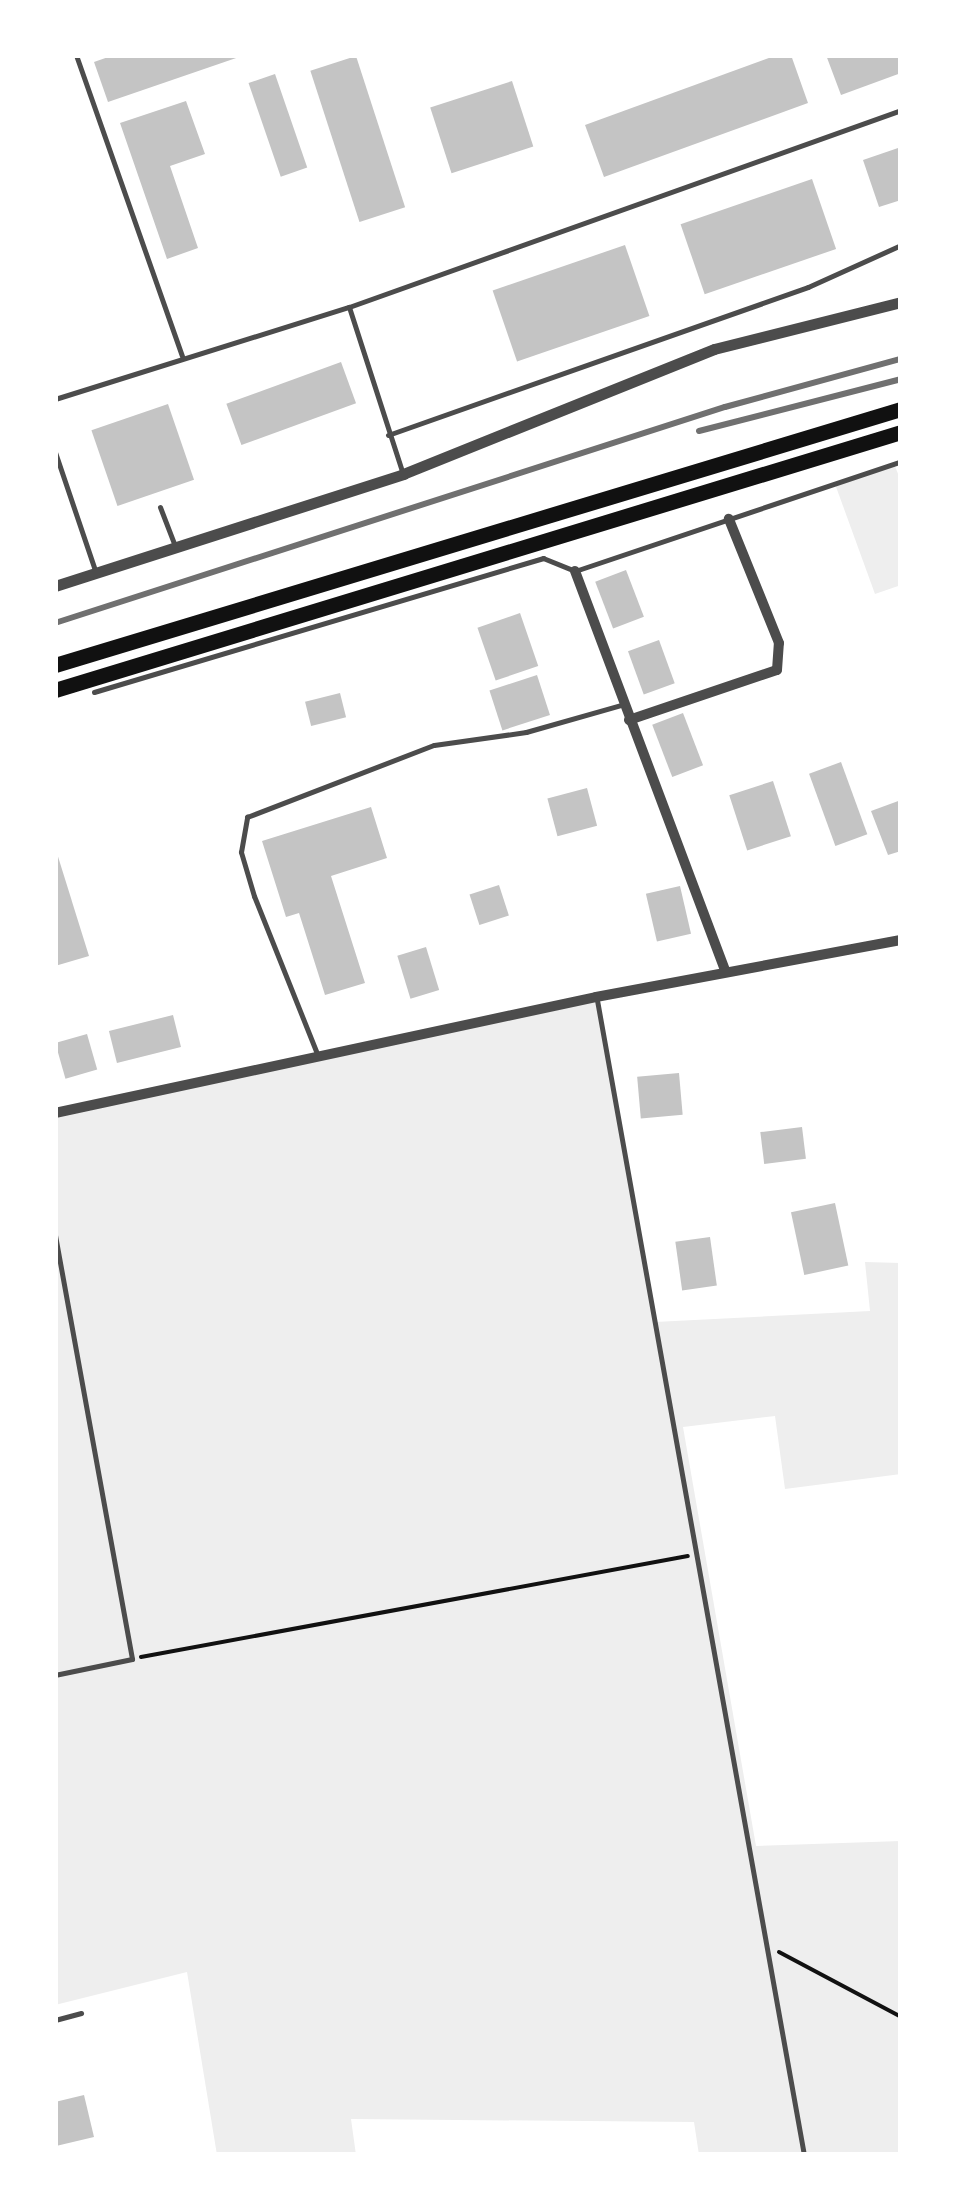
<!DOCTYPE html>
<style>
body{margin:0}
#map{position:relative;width:956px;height:2210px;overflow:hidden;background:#fff;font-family:"Golos Text",sans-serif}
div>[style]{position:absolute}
.green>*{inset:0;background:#eee}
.building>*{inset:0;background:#c4c4c4;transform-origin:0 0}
.path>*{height:4px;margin:-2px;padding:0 2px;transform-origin:2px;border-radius:2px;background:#111}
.service>*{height:5px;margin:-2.5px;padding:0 2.5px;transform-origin:2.5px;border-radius:2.5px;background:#4c4c4c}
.minor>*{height:10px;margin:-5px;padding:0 5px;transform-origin:5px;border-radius:5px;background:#4c4c4c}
.tertiary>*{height:11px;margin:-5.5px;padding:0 5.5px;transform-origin:5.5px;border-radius:5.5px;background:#4c4c4c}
.primary>*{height:15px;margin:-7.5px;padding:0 7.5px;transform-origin:7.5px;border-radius:7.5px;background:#111}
.rail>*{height:6px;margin:-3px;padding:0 3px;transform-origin:3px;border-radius:3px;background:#707070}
span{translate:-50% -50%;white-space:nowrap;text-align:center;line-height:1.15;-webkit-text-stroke:8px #fff;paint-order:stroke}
.frame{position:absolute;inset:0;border:58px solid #fff;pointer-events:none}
</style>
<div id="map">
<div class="green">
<div style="clip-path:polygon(894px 464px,901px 481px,901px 585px,875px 594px,835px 484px)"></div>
<div style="clip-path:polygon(596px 997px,655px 1322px,870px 1311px,865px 1262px,901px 1263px,901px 1474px,785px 1489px,775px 1416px,683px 1427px,756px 1846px,901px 1841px,901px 2155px,699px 2155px,694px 2122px,351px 2119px,356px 2155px,217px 2155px,187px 1972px,55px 2005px,55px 1113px)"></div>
</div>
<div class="building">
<div style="clip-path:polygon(114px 55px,242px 55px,242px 56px,108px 102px,94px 62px)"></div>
<div style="clip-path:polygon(777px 55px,791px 55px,808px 103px,604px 177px,585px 125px)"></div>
<div style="clip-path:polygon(826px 55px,901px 55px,901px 73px,841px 95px)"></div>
<div style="left:356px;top:56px;width:159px;height:48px;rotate:72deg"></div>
<div style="left:275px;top:74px;width:99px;height:28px;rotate:71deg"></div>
<div style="left:512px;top:81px;width:69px;height:86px;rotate:72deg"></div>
<div style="clip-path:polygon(186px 101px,205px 154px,170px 166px,198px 248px,167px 259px,120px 123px)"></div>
<div style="clip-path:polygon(901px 147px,901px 200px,879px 207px,863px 160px)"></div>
<div style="left:812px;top:179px;width:74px;height:139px;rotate:71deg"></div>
<div style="left:625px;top:245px;width:75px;height:140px;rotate:71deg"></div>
<div style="left:341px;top:362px;width:44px;height:122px;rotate:70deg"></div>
<div style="left:168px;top:404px;width:80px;height:81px;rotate:71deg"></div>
<div style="left:626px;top:570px;width:50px;height:33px;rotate:69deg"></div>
<div style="left:520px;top:613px;width:56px;height:45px;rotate:71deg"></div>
<div style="left:659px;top:640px;width:46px;height:33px;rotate:70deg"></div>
<div style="left:537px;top:675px;width:42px;height:50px;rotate:72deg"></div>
<div style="left:340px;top:693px;width:25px;height:36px;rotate:76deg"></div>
<div style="left:683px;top:713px;width:56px;height:33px;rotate:69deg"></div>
<div style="left:841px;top:762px;width:77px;height:34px;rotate:70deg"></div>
<div style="left:773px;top:781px;width:58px;height:46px;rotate:72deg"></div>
<div style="left:587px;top:788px;width:39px;height:41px;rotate:75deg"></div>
<div style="clip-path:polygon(901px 800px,901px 851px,888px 855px,871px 811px)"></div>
<div style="clip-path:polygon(371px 807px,387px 858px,331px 876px,365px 983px,325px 995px,299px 913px,286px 917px,262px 841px)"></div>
<div style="clip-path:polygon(55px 847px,89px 956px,55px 966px)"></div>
<div style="left:499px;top:885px;width:32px;height:31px;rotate:72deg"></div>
<div style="left:680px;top:886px;width:49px;height:35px;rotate:77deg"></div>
<div style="left:426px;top:947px;width:45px;height:30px;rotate:73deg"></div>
<div style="left:173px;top:1015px;width:33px;height:66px;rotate:76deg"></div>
<div style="left:87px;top:1034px;width:37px;height:33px;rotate:74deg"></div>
<div style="left:679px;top:1073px;width:42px;height:42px;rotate:85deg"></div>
<div style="left:802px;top:1127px;width:32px;height:42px;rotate:83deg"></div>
<div style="left:835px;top:1203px;width:64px;height:45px;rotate:78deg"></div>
<div style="left:710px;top:1237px;width:49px;height:35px;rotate:82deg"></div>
<div style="clip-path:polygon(84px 2095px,94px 2137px,56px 2146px,55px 2102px)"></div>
</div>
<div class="path">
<div style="left:141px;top:1657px;width:556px;rotate:-10.46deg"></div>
<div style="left:779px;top:1952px;width:138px;rotate:28deg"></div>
</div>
<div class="service">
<div style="left:76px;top:55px;width:319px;rotate:70.6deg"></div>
<div style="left:349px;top:307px;width:176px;rotate:72.1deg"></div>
<div style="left:55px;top:399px;width:308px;rotate:-17.4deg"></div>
<div style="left:349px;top:307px;width:586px;rotate:-19.64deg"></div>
<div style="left:388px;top:435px;width:445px;rotate:-19.4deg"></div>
<div style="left:808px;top:287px;width:102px;rotate:-24.3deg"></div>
<div style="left:55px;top:452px;width:125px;rotate:71.3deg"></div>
<div style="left:160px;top:507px;width:42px;rotate:69deg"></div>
<div style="left:94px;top:692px;width:469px;rotate:-16.6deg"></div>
<div style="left:543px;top:558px;width:35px;rotate:22deg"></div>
<div style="left:575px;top:571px;width:344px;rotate:-18.6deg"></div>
<div style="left:597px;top:1000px;width:1173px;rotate:79.84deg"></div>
<div style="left:318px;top:1056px;width:172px;rotate:-111.8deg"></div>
<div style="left:254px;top:896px;width:46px;rotate:-106.5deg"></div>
<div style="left:241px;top:852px;width:36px;rotate:-80deg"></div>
<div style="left:247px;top:817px;width:200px;rotate:-21.1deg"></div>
<div style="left:434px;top:745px;width:93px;rotate:-8deg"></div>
<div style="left:526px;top:732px;width:102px;rotate:-15.9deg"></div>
<div style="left:55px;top:1235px;width:431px;rotate:79.7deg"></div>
<div style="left:132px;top:1659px;width:79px;rotate:168.3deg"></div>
<div style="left:55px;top:2020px;width:27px;rotate:-15deg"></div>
</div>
<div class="minor">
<div style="left:575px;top:571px;width:427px;rotate:69.4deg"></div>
<div style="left:629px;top:720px;width:156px;rotate:-18.7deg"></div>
<div style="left:777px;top:670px;width:27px;rotate:-86deg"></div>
<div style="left:779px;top:643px;width:134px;rotate:-112deg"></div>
<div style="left:55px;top:1113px;width:553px;rotate:-12.1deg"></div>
<div style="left:596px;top:997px;width:310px;rotate:-10.6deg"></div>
</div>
<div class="tertiary">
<div style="left:55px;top:586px;width:366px;rotate:-17.8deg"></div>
<div style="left:403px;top:474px;width:335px;rotate:-21.9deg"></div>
<div style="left:714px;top:349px;width:193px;rotate:-14.1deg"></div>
</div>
<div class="primary">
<div style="left:55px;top:665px;width:884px;rotate:-16.84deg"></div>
<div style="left:55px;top:690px;width:884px;rotate:-16.96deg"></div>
</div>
<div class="rail">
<div style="left:699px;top:431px;width:209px;rotate:-14.4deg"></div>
<div style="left:55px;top:623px;width:704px;rotate:-17.87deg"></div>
<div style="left:725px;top:407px;width:182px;rotate:-15.3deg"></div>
</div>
<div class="frame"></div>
</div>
